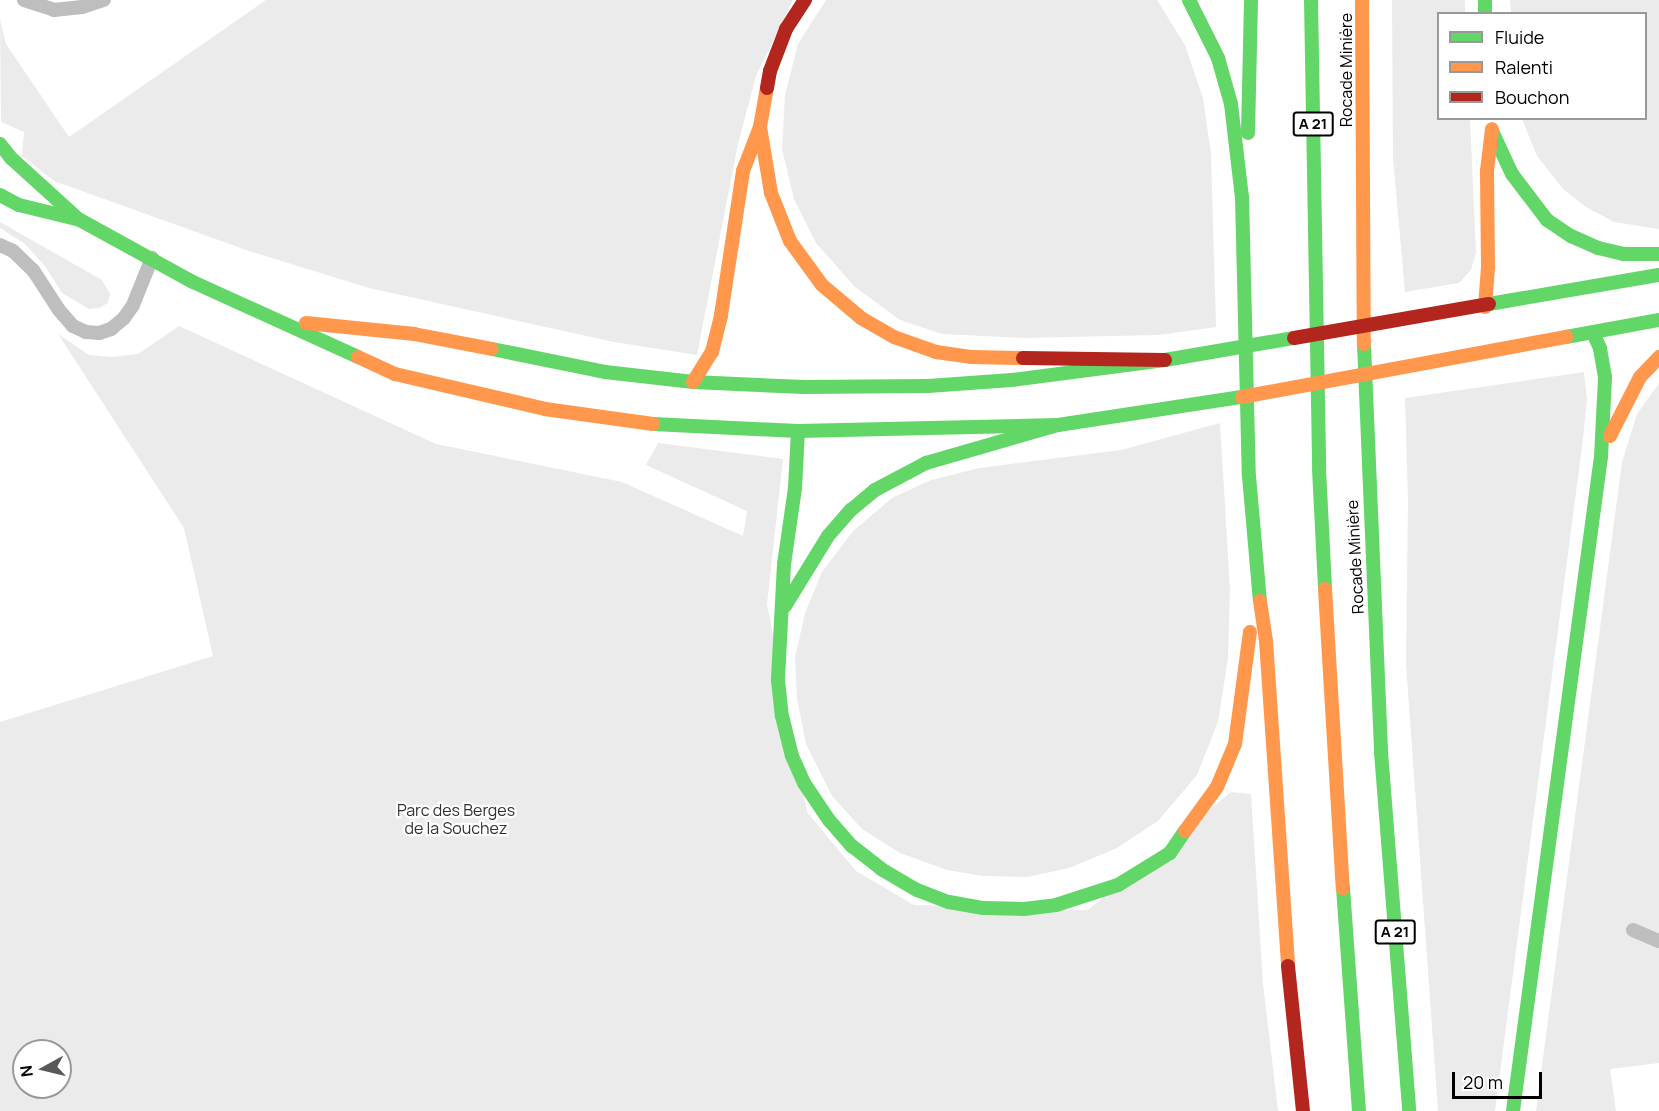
<!DOCTYPE html>
<meta charset="utf-8">
<style>
body{margin:0}
#map{position:relative;width:1659px;height:1111px;overflow:hidden;background:#fff;font-family:Manrope,sans-serif}
div>[style]{position:absolute}
.green>*{inset:0;background:#ebebeb}
.lane>*{height:14px;margin:-7px;padding:0 7px;transform-origin:7px;border-radius:7px;background:#bebebe}
.fast>*{height:14px;margin:-7px;padding:0 7px;transform-origin:7px;border-radius:7px;background:#63d668}
.slow>*{height:14px;margin:-7px;padding:0 7px;transform-origin:7px;border-radius:7px;background:#ff974d}
.jam>*{height:14px;margin:-7px;padding:0 7px;transform-origin:7px;border-radius:7px;background:#b3261e}
span{translate:-50% -50%;white-space:nowrap;text-align:center;line-height:1.15;-webkit-text-stroke:4.5px #fff;paint-order:stroke}
.shield-label span{padding:2px 4px;background:#fff;border:2px solid;border-radius:4px;-webkit-text-stroke-width:0}
.shield-label{font-size:15px;color:#000;font-weight:700}
.street-label{font-size:16px;color:#000}
.park-label{font-size:16px;color:#313131}
.legend{position:absolute;left:1437px;top:12px;width:210px;height:108px;box-sizing:border-box;background:#fff;border:2px solid #999;margin:0;padding:8px 10px;list-style:none;font-size:18px;color:#000}
.legend li{display:flex;align-items:center;gap:12px;height:30px}
.legend b{width:30px;border:2px solid #999}
.north{position:absolute;left:12px;top:1039px;width:60px;height:60px;box-sizing:border-box;background:#fff;border:2px solid #999;border-radius:50%;rotate:262deg;font-size:16px;font-weight:700;line-height:24px;text-align:center;color:#000}
.north::after{content:'';display:block;margin:auto;width:21px;height:27px;background:#595959;clip-path:polygon(50% 0,100% 100%,50% 72%,0 100%)}
.scale{position:absolute;left:1452px;top:1072px;width:90px;height:27px;box-sizing:border-box;border:3px solid #000;border-top:0;padding-left:8px;font-size:18px;line-height:21px;white-space:nowrap;color:#000;-webkit-text-stroke:4px #fff;paint-order:stroke}
</style>
<div id="map">
<div class="green">
<div style="clip-path:polygon(266px 0,793px 0,756px 76px,738px 144px,697px 355px,614px 342px,369px 288px,249px 251px,54px 181px,22px 156px,24px 132px,1px 122px,0 19px,6px 44px,69px 137px)"></div>
<div style="clip-path:polygon(826px 0,1157px 0,1185px 45px,1203px 98px,1211px 154px,1216px 327px,1159px 335px,1022px 338px,942px 334px,900px 320px,855px 287px,816px 243px,794px 199px,782px 149px,785px 95px,798px 44px)"></div>
<div style="clip-path:polygon(1392px 0,1465px 0,1465px 13px,1438px 14px,1438px 118px,1470px 119px,1476px 252px,1471px 270px,1459px 283px,1405px 292px,1393px 158px)"></div>
<div style="clip-path:polygon(1510px 0,1659px 0,1659px 229px,1614px 222px,1586px 207px,1563px 189px,1537px 156px,1522px 119px,1646px 118px,1646px 14px,1511px 13px)"></div>
<div style="clip-path:polygon(0 222px,102px 280px,110px 294px,108px 303px,99px 308px,89px 309px,62px 293px,45px 266px,25px 244px,0 228px)"></div>
<div style="clip-path:polygon(evenodd,179px 326px,436px 444px,622px 482px,743px 536px,747px 511px,646px 465px,658px 443px,783px 459px,767px 604px,807px 812px,856px 871px,914px 905px,1088px 910px,1231px 792px,1251px 794px,1263px 983px,1278px 1111px,0 1111px,0 722px,213px 656px,184px 528px,58px 334px,89px 355px,111px 357px,138px 354px,179px 326px,24px 1051px,60px 1051px,60px 1087px,24px 1087px,24px 1051px)"></div>
<div style="clip-path:polygon(1584px 372px,1587px 399px,1583px 439px,1495px 1111px,1438px 1111px,1406px 664px,1408px 500px,1405px 398px)"></div>
<div style="clip-path:polygon(1659px 383px,1659px 1063px,1610px 1069px,1616px 1111px,1536px 1111px,1622px 462px,1637px 414px)"></div>
<div style="clip-path:polygon(1220px 423px,1230px 589px,1228px 658px,1218px 722px,1197px 775px,1158px 821px,1117px 848px,1069px 868px,1028px 877px,983px 876px,947px 870px,900px 853px,862px 829px,832px 796px,806px 744px,797px 699px,795px 657px,805px 613px,822px 572px,853px 531px,892px 498px,931px 480px,979px 468px,1121px 450px)"></div>
</div>
<div class="lane">
<div style="left:24px;top:0;width:32px;rotate:18deg"></div>
<div style="left:54px;top:10px;width:28px;rotate:-6deg"></div>
<div style="left:82px;top:7px;width:23px;rotate:-18deg"></div>
<div style="left:0;top:245px;width:14px;rotate:25deg"></div>
<div style="left:13px;top:251px;width:28px;rotate:44deg"></div>
<div style="left:33px;top:270px;width:48px;rotate:57deg"></div>
<div style="left:59px;top:310px;width:21px;rotate:49deg"></div>
<div style="left:73px;top:326px;width:14px;rotate:25deg"></div>
<div style="left:86px;top:332px;width:13px;rotate:4deg"></div>
<div style="left:99px;top:333px;width:13px;rotate:-18deg"></div>
<div style="left:111px;top:329px;width:17px;rotate:-40deg"></div>
<div style="left:124px;top:318px;width:16px;rotate:-55deg"></div>
<div style="left:133px;top:305px;width:51px;rotate:-68deg"></div>
<div style="left:1633px;top:930px;width:28px;rotate:23deg"></div>
</div>
<div class="fast">
<div style="left:1189px;top:0;width:65px;rotate:63.4deg"></div>
<div style="left:1218px;top:58px;width:48px;rotate:74.2deg"></div>
<div style="left:1231px;top:104px;width:94px;rotate:83.3deg"></div>
<div style="left:1242px;top:197px;width:279px;rotate:88.6deg"></div>
<div style="left:1249px;top:476px;width:125px;rotate:85deg"></div>
<div style="left:1311px;top:0;width:469px;rotate:89deg"></div>
<div style="left:1319px;top:469px;width:120px;rotate:87.1deg"></div>
<div style="left:1485px;top:0;width:14px;rotate:90deg"></div>
<div style="left:1492px;top:131px;width:47px;rotate:65.1deg"></div>
<div style="left:1512px;top:174px;width:58px;rotate:52.7deg"></div>
<div style="left:1547px;top:220px;width:29px;rotate:34deg"></div>
<div style="left:1571px;top:236px;width:30px;rotate:24deg"></div>
<div style="left:1598px;top:248px;width:26px;rotate:13deg"></div>
<div style="left:1623px;top:254px;width:36px"></div>
<div style="left:1248px;top:133px;width:133px;rotate:-88.7deg"></div>
<div style="left:0;top:144px;width:18px;rotate:52deg"></div>
<div style="left:11px;top:158px;width:88px;rotate:42.2deg"></div>
<div style="left:0;top:195px;width:21px;rotate:28deg"></div>
<div style="left:19px;top:205px;width:63px;rotate:13.8deg"></div>
<div style="left:80px;top:220px;width:129px;rotate:28.8deg"></div>
<div style="left:193px;top:282px;width:181px;rotate:24.4deg"></div>
<div style="left:1489px;top:304px;width:172px;rotate:-9.7deg"></div>
<div style="left:1566px;top:337px;width:95px;rotate:-10.4deg"></div>
<div style="left:1364px;top:344px;width:408px;rotate:87.6deg"></div>
<div style="left:1381px;top:752px;width:360px;rotate:85.5deg"></div>
<div style="left:492px;top:349px;width:115px;rotate:11.5deg"></div>
<div style="left:605px;top:372px;width:89px;rotate:6.5deg"></div>
<div style="left:693px;top:382px;width:111px;rotate:2.6deg"></div>
<div style="left:804px;top:387px;width:124px;rotate:-0.5deg"></div>
<div style="left:928px;top:386px;width:84px;rotate:-4.1deg"></div>
<div style="left:1012px;top:380px;width:154px;rotate:-7.4deg"></div>
<div style="left:1165px;top:360px;width:131px;rotate:-9.7deg"></div>
<div style="left:653px;top:424px;width:145px;rotate:2.8deg"></div>
<div style="left:798px;top:431px;width:260px;rotate:-1.3deg"></div>
<div style="left:1058px;top:425px;width:186px;rotate:-8.7deg"></div>
<div style="left:798px;top:431px;width:57px;rotate:93deg"></div>
<div style="left:795px;top:488px;width:77px;rotate:98.2deg"></div>
<div style="left:784px;top:564px;width:116px;rotate:93deg"></div>
<div style="left:778px;top:680px;width:36px;rotate:84deg"></div>
<div style="left:782px;top:716px;width:41px;rotate:76deg"></div>
<div style="left:792px;top:756px;width:30px;rotate:66deg"></div>
<div style="left:804px;top:783px;width:45px;rotate:56deg"></div>
<div style="left:829px;top:820px;width:35px;rotate:49deg"></div>
<div style="left:852px;top:846px;width:37px;rotate:38deg"></div>
<div style="left:881px;top:869px;width:42px;rotate:30.3deg"></div>
<div style="left:917px;top:890px;width:34px;rotate:21deg"></div>
<div style="left:949px;top:902px;width:35px;rotate:10deg"></div>
<div style="left:983px;top:908px;width:41px;rotate:1.4deg"></div>
<div style="left:1024px;top:909px;width:32px;rotate:-7deg"></div>
<div style="left:1056px;top:905px;width:65px;rotate:-17.9deg"></div>
<div style="left:1118px;top:885px;width:61px;rotate:-31.6deg"></div>
<div style="left:1170px;top:853px;width:27px;rotate:-56deg"></div>
<div style="left:785px;top:606px;width:82px;rotate:-58.4deg"></div>
<div style="left:828px;top:536px;width:35px;rotate:-49deg"></div>
<div style="left:851px;top:510px;width:31px;rotate:-40deg"></div>
<div style="left:875px;top:490px;width:58px;rotate:-27.9deg"></div>
<div style="left:926px;top:463px;width:137px;rotate:-16.1deg"></div>
<div style="left:1343px;top:888px;width:224px;rotate:85.9deg"></div>
<div style="left:1513px;top:1111px;width:660px;rotate:-82.34deg"></div>
<div style="left:1601px;top:457px;width:80px;rotate:-87.1deg"></div>
<div style="left:1605px;top:377px;width:29px;rotate:-100deg"></div>
<div style="left:1600px;top:348px;width:17px;rotate:-115deg"></div>
</div>
<div class="slow">
<div style="left:1362px;top:0;width:344px;rotate:89.7deg"></div>
<div style="left:760px;top:127px;width:67px;rotate:80.5deg"></div>
<div style="left:771px;top:193px;width:52px;rotate:68.4deg"></div>
<div style="left:790px;top:241px;width:54px;rotate:54deg"></div>
<div style="left:822px;top:285px;width:51px;rotate:40.2deg"></div>
<div style="left:861px;top:318px;width:38px;rotate:30deg"></div>
<div style="left:894px;top:337px;width:45px;rotate:19.7deg"></div>
<div style="left:936px;top:352px;width:35px;rotate:8deg"></div>
<div style="left:971px;top:357px;width:52px;rotate:1.1deg"></div>
<div style="left:1485px;top:307px;width:40px;rotate:-85.7deg"></div>
<div style="left:1488px;top:267px;width:96px;rotate:-90.6deg"></div>
<div style="left:1487px;top:171px;width:42px;rotate:-83.2deg"></div>
<div style="left:306px;top:323px;width:109px;rotate:5.8deg"></div>
<div style="left:414px;top:334px;width:79px;rotate:10.9deg"></div>
<div style="left:358px;top:357px;width:41px;rotate:24.7deg"></div>
<div style="left:395px;top:374px;width:154px;rotate:13.1deg"></div>
<div style="left:545px;top:409px;width:109px;rotate:7.9deg"></div>
<div style="left:693px;top:382px;width:36px;rotate:-58deg"></div>
<div style="left:712px;top:352px;width:38px;rotate:-76deg"></div>
<div style="left:721px;top:315px;width:146px;rotate:-81.3deg"></div>
<div style="left:743px;top:171px;width:47px;rotate:-68.9deg"></div>
<div style="left:760px;top:127px;width:40px;rotate:-80deg"></div>
<div style="left:1242px;top:397px;width:330px;rotate:-10.5deg"></div>
<div style="left:1610px;top:436px;width:66px;rotate:-63deg"></div>
<div style="left:1640px;top:377px;width:28px;rotate:-46deg"></div>
<div style="left:1325px;top:589px;width:300px;rotate:86.6deg"></div>
<div style="left:1260px;top:601px;width:40px;rotate:81.5deg"></div>
<div style="left:1266px;top:641px;width:326px;rotate:86.1deg"></div>
<div style="left:1185px;top:831px;width:54px;rotate:-54deg"></div>
<div style="left:1217px;top:787px;width:47px;rotate:-67.3deg"></div>
<div style="left:1235px;top:744px;width:113px;rotate:-82.4deg"></div>
</div>
<div class="jam">
<div style="left:767px;top:88px;width:17px;rotate:-80deg"></div>
<div style="left:770px;top:71px;width:45px;rotate:-69.1deg"></div>
<div style="left:786px;top:29px;width:35px;rotate:-57deg"></div>
<div style="left:1294px;top:338px;width:198px;rotate:-9.9deg"></div>
<div style="left:1023px;top:358px;width:142px;rotate:0.8deg"></div>
<div style="left:1288px;top:966px;width:146px;rotate:84.1deg"></div>
</div>
<div class="shield-label">
<span style="left:1313px;top:124px">A 21</span>
<span style="left:1395px;top:932px">A 21</span>
</div>
<div class="street-label">
<span style="left:1346px;top:70px;rotate:-90deg">Rocade Minière</span>
<span style="left:1355px;top:557px;rotate:-93deg">Rocade Minière</span>
</div>
<div class="park-label">
<span style="left:456px;top:819px">Parc des Berges<br>de la Souchez</span>
</div>
<ul class="legend">
<li><b style="height:8px;background:#63d668"></b>Fluide</li>
<li><b style="height:8px;background:#ff974d"></b>Ralenti</li>
<li><b style="height:8px;background:#b3261e"></b>Bouchon</li>
</ul>
<div class="north">N</div>
<div class="scale">20 m</div>
</div>
